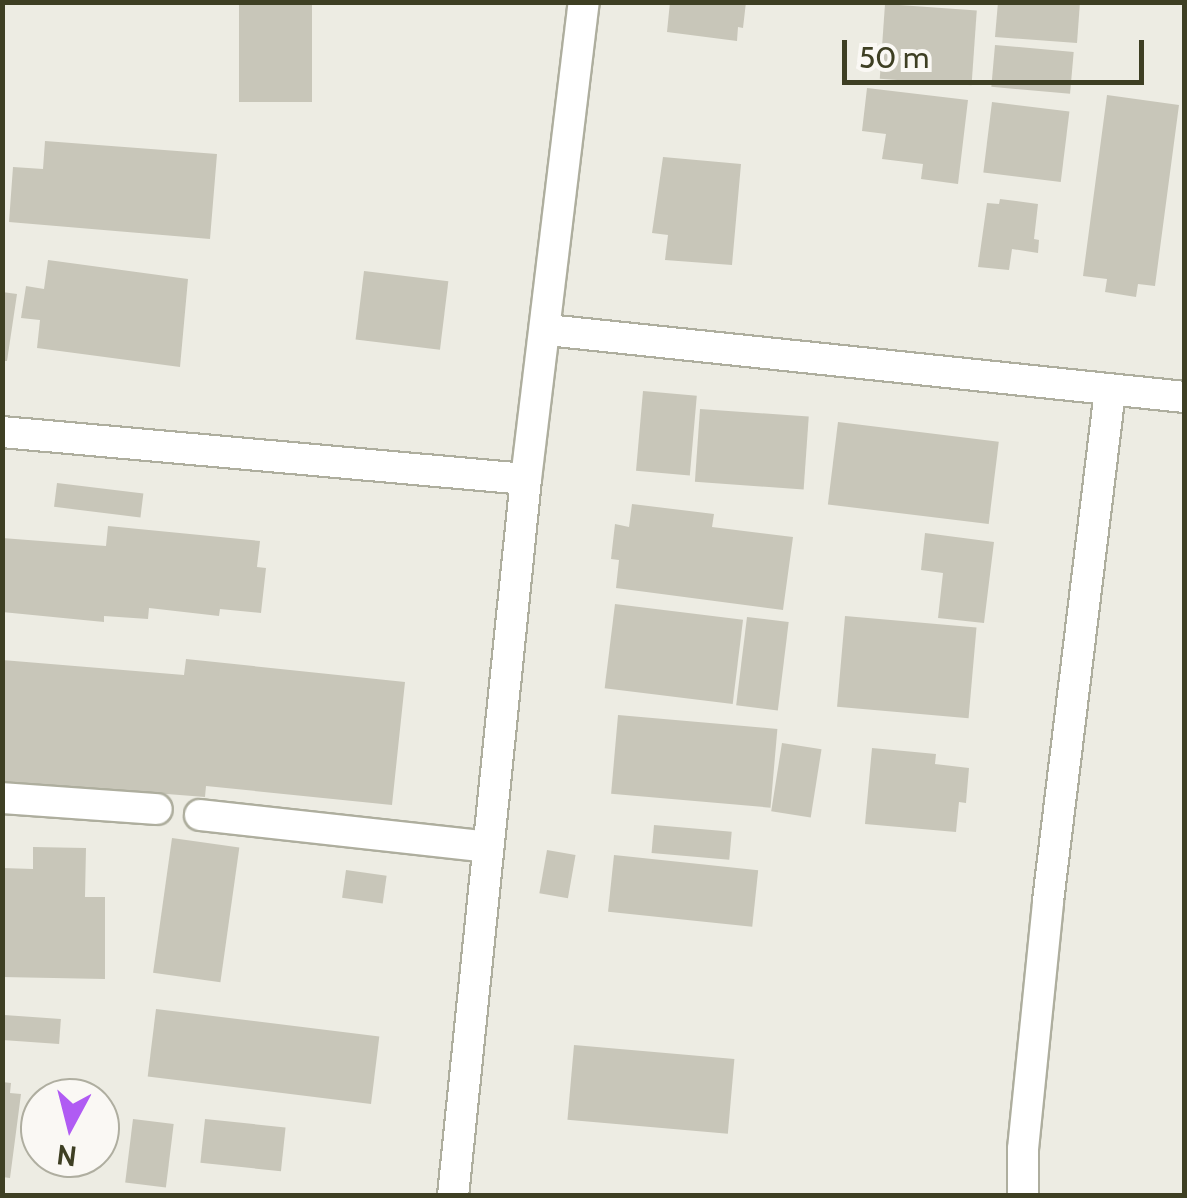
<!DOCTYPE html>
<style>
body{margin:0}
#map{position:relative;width:1187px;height:1198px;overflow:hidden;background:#edece3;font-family:Cabin,sans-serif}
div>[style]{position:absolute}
.building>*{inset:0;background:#c8c6b9;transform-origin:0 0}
.roads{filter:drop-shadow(2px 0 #aeae9e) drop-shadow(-2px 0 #aeae9e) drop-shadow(0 2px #aeae9e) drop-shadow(0 -2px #aeae9e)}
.minor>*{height:30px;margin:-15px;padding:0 15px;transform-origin:15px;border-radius:15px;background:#fff}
span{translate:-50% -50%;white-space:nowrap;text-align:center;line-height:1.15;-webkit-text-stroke:10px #faf8f4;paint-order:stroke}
.frame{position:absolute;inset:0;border:5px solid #3e3f23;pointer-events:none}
.north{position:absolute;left:20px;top:1078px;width:100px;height:100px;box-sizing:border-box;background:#faf8f4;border:2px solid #afaea0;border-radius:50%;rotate:187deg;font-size:28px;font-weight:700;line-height:40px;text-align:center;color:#3e3f23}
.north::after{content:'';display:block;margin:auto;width:35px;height:45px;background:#b05bf3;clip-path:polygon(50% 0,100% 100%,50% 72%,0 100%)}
.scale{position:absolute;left:842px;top:40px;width:302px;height:45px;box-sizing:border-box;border:5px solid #3e3f23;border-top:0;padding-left:12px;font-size:30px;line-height:35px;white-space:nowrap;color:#3e3f23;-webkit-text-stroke:8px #faf8f4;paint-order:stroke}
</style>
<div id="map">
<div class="building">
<div style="left:239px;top:2px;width:73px;height:100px"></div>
<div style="clip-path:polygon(670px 2px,746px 2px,743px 28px,738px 27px,737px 41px,667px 32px)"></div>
<div style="clip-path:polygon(998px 2px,1080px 2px,1077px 43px,995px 37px)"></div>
<div style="left:885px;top:4px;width:92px;height:75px;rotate:4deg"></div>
<div style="left:995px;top:45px;width:79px;height:42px;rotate:5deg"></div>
<div style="clip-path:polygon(867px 88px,968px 100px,958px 184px,921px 179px,923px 164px,882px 159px,886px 134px,862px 131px)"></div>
<div style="clip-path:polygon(1107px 95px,1179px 105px,1155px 286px,1138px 284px,1136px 297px,1105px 292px,1107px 279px,1083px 276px)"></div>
<div style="left:992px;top:102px;width:78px;height:71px;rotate:7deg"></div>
<div style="clip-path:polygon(45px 141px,217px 154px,210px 239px,9px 222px,13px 167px,43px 169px)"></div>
<div style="clip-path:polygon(663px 157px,741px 164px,732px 265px,665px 260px,668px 235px,652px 233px)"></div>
<div style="clip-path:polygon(1000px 199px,1038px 204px,1034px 239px,1039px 240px,1038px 253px,1012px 249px,1009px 270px,978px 267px,987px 203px,999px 204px)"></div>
<div style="clip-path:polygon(48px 260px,188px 279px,180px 367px,37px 348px,40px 320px,21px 318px,26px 286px,44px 289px)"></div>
<div style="left:364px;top:271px;width:85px;height:69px;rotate:7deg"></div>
<div style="clip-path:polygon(2px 292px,17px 294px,7px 361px,2px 361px)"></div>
<div style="left:643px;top:391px;width:54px;height:80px;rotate:5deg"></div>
<div style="left:700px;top:409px;width:109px;height:73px;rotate:4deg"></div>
<div style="left:838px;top:422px;width:162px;height:83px;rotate:7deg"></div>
<div style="left:57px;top:483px;width:87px;height:24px;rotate:7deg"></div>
<div style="clip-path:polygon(632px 504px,714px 514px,712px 527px,793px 537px,783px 610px,616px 588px,619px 560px,611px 559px,615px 524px,629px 527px)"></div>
<div style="clip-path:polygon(108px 526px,260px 541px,257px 567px,266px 568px,261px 613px,220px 609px,219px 616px,149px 608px,148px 619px,104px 616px,104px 622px,2px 612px,2px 538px,106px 546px)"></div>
<div style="clip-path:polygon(925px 533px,994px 542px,984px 623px,938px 618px,943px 573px,921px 570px)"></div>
<div style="left:615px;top:604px;width:129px;height:85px;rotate:7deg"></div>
<div style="left:845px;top:616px;width:132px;height:91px;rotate:5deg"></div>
<div style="left:747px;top:617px;width:42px;height:89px;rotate:7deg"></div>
<div style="clip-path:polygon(186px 659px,405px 682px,392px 805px,206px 786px,205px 797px,2px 781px,2px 660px,184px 675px)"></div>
<div style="left:618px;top:715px;width:160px;height:79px;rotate:5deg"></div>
<div style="left:782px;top:743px;width:40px;height:69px;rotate:9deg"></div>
<div style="clip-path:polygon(872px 748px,936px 754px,935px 764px,969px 768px,966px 803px,959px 802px,956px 832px,865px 824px)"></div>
<div style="left:654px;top:825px;width:78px;height:28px;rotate:5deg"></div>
<div style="left:172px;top:838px;width:68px;height:136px;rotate:8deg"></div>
<div style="clip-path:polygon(33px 847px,86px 848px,85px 897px,105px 897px,105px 979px,2px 977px,2px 868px,33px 869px)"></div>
<div style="left:547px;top:850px;width:29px;height:44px;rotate:10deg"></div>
<div style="left:614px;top:855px;width:145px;height:57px;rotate:6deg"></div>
<div style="left:346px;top:870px;width:41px;height:28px;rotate:8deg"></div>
<div style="left:156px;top:1009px;width:225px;height:68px;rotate:7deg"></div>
<div style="left:4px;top:1015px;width:57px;height:25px;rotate:4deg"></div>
<div style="left:574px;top:1045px;width:161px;height:75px;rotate:5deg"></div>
<div style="clip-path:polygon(2px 1082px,11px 1083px,10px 1093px,21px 1094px,10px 1178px,2px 1177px)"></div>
<div style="left:133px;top:1119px;width:41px;height:64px;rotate:7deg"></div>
<div style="left:205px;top:1119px;width:81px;height:44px;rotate:6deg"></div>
</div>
<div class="roads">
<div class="minor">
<div style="left:547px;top:330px;width:641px;rotate:6deg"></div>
<div style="left:2px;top:432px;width:526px;rotate:5.13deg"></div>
<div style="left:2px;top:798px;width:155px;rotate:4.1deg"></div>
<div style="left:200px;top:815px;width:290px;rotate:6.3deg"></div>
<div style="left:453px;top:1196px;width:721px;rotate:-84.19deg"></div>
<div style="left:526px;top:479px;width:481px;rotate:-83.1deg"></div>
<div style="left:1023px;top:1196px;width:47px;rotate:-90deg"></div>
<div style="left:1023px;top:1149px;width:249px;rotate:-84.2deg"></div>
<div style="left:1048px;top:901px;width:514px;rotate:-83.07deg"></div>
</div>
</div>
<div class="frame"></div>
<div class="north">N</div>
<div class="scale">50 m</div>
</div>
